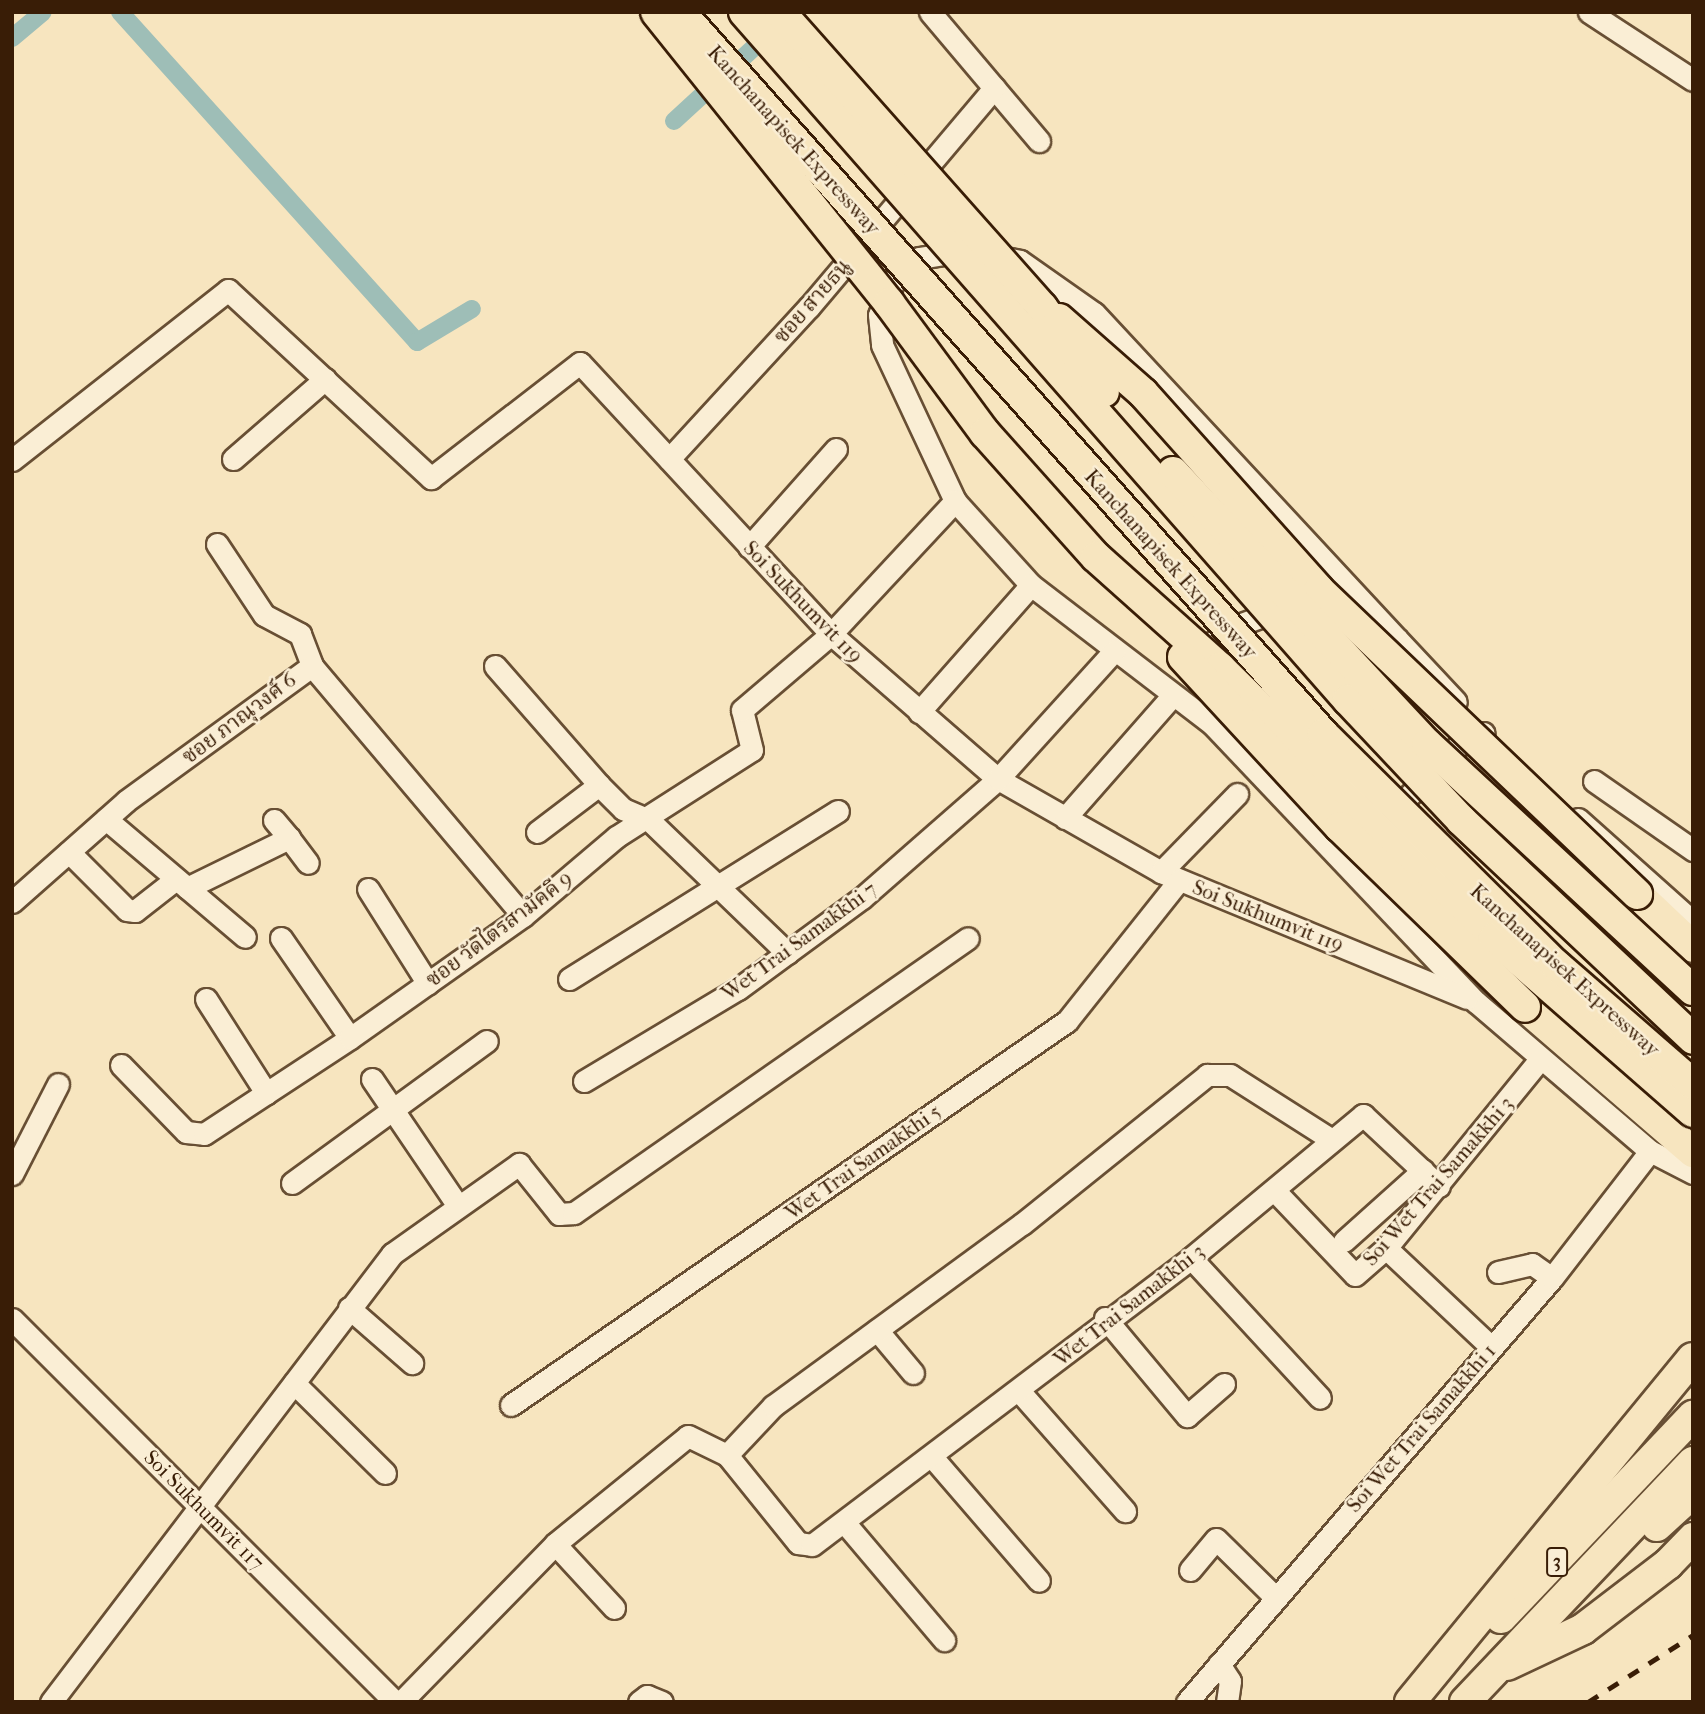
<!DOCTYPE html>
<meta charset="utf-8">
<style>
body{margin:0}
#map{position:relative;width:1705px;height:1714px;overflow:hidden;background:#f7e5bf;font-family:"IM FELL French Canon","Noto Serif Thai",serif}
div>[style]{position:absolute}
.canal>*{height:18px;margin:-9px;padding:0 9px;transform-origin:9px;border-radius:9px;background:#9ebeb7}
.roads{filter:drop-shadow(2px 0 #684f34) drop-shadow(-2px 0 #684f34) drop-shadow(0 2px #684f34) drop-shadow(0 -2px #684f34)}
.minor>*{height:21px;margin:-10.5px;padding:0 10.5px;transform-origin:10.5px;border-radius:10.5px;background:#faeed5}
.highway>*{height:30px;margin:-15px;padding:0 15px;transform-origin:15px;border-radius:15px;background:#f7e5bf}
.rail>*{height:5px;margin-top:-2.5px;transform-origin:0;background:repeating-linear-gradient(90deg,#391d06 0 12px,transparent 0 24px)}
.bridges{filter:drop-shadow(2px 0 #391d06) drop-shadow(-2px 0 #391d06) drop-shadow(0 2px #391d06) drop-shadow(0 -2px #391d06)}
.highway-bridge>*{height:30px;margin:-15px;padding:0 15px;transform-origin:15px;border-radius:15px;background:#f7e5bf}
span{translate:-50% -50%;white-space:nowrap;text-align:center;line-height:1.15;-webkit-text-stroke:5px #faeed5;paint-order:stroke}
.shield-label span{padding:2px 5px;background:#faeed5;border:2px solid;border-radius:5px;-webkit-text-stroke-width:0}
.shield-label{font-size:19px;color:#391d06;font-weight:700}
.street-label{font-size:21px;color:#391d06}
.frame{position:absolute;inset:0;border:14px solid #391d06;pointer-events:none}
</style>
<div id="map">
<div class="canal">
<div style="left:120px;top:12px;width:444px;rotate:48deg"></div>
<div style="left:417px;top:342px;width:64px;rotate:-31deg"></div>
<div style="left:12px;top:38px;width:40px;rotate:-40deg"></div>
<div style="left:674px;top:121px;width:133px;rotate:-42.6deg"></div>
</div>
<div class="roads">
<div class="minor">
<div style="left:930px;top:12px;width:169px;rotate:49.8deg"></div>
<div style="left:1589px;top:12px;width:124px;rotate:33.2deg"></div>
<div style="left:963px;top:251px;width:45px;rotate:171deg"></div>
<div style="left:919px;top:258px;width:32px;rotate:139deg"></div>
<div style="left:895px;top:279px;width:39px;rotate:114deg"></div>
<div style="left:879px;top:315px;width:30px;rotate:84deg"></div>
<div style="left:882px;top:345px;width:172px;rotate:64.9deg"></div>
<div style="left:955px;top:501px;width:113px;rotate:47.9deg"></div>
<div style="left:1031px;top:585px;width:228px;rotate:37.5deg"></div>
<div style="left:1212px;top:724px;width:383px;rotate:46.5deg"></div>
<div style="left:1476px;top:1002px;width:229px;rotate:40.6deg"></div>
<div style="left:1650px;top:1151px;width:48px;rotate:27.1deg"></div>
<div style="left:995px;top:256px;width:25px;rotate:11deg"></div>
<div style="left:1020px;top:261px;width:90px;rotate:35.1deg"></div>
<div style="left:1094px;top:313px;width:445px;rotate:47.1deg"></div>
<div style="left:233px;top:459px;width:122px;rotate:-41deg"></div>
<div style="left:669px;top:459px;width:207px;rotate:-47.4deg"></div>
<div style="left:809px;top:307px;width:287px;rotate:-49.8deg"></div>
<div style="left:12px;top:460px;width:275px;rotate:-38.2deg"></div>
<div style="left:228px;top:290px;width:277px;rotate:42.8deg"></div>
<div style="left:431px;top:478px;width:188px;rotate:-37.7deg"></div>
<div style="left:580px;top:363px;width:369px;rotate:47.2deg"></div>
<div style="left:831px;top:634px;width:221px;rotate:41deg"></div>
<div style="left:998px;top:779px;width:188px;rotate:29.7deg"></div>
<div style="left:1161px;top:872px;width:331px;rotate:22.4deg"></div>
<div style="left:217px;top:544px;width:85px;rotate:56.5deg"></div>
<div style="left:264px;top:615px;width:41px;rotate:27.8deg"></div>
<div style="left:300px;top:634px;width:34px;rotate:69deg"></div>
<div style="left:749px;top:547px;width:131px;rotate:-48.4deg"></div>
<div style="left:1384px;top:634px;width:14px;rotate:21deg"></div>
<div style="left:1397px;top:639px;width:86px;rotate:46.9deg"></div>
<div style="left:495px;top:666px;width:158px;rotate:48.8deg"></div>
<div style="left:599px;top:785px;width:34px;rotate:45deg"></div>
<div style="left:623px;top:809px;width:28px;rotate:23deg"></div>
<div style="left:649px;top:820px;width:192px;rotate:43.9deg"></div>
<div style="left:1205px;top:667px;width:24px;rotate:-73deg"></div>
<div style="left:1212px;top:644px;width:19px;rotate:-47deg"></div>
<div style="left:1225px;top:630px;width:61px;rotate:-20.2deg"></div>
<div style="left:919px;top:712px;width:169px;rotate:-48.6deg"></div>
<div style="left:1594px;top:781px;width:121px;rotate:34.9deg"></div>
<div style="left:1389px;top:816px;width:105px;rotate:-45.4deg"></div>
<div style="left:1463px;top:741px;width:22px;rotate:-21deg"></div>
<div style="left:1065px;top:818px;width:164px;rotate:-48.7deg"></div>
<div style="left:106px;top:819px;width:182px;rotate:40.3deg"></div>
<div style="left:1578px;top:819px;width:154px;rotate:41.8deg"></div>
<div style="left:274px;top:820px;width:23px;rotate:50deg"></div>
<div style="left:537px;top:832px;width:78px;rotate:-37.2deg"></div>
<div style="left:69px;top:852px;width:82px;rotate:45deg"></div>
<div style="left:127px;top:910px;width:8px;rotate:7deg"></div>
<div style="left:135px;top:911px;width:52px;rotate:-38deg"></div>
<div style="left:1161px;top:872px;width:109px;rotate:-45.7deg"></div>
<div style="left:187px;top:888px;width:114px;rotate:-26.1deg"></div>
<div style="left:289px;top:838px;width:31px;rotate:53deg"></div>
<div style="left:368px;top:889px;width:112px;rotate:57.7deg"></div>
<div style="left:12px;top:902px;width:152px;rotate:-41.5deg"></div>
<div style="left:126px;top:801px;width:230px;rotate:-36deg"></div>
<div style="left:312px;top:666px;width:327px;rotate:49.8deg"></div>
<div style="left:281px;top:938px;width:121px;rotate:55.4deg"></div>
<div style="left:569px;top:979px;width:317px;rotate:-32deg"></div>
<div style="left:206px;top:999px;width:112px;rotate:57.4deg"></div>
<div style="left:121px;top:1065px;width:93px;rotate:45.9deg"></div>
<div style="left:186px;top:1132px;width:18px;rotate:6deg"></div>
<div style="left:204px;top:1134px;width:175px;rotate:-33.3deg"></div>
<div style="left:350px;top:1038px;width:212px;rotate:-35.2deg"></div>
<div style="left:523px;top:916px;width:122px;rotate:-40.3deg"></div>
<div style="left:616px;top:837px;width:161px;rotate:-32.6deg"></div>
<div style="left:752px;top:750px;width:41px;rotate:-104deg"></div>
<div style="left:742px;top:710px;width:117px;rotate:-40.5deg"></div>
<div style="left:831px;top:634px;width:182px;rotate:-47deg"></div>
<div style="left:372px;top:1079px;width:153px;rotate:55.9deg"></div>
<div style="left:584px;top:1081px;width:179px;rotate:-30.9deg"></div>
<div style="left:738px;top:989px;width:154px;rotate:-36.3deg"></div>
<div style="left:862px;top:898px;width:181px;rotate:-41.2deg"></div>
<div style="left:998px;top:779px;width:173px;rotate:-47.8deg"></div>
<div style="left:12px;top:1174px;width:101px;rotate:-62.9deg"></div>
<div style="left:292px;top:1183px;width:241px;rotate:-36.1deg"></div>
<div style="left:1274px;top:1190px;width:117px;rotate:46.4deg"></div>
<div style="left:1355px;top:1275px;width:41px;rotate:-41.1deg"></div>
<div style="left:1386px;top:1248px;width:244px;rotate:-50.8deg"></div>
<div style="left:1344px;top:1241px;width:106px;rotate:-41.9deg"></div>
<div style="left:1386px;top:1248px;width:144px;rotate:43.3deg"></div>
<div style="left:1191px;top:1258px;width:190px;rotate:47.3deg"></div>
<div style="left:1498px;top:1272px;width:35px;rotate:-13deg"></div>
<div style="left:1532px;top:1264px;width:24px;rotate:35deg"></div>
<div style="left:349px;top:1308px;width:84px;rotate:41.1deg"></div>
<div style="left:1105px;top:1318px;width:128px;rotate:50.1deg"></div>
<div style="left:1187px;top:1416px;width:49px;rotate:-40.9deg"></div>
<div style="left:12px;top:1319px;width:542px;rotate:45deg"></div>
<div style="left:877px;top:1330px;width:56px;rotate:50.1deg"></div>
<div style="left:294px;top:1383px;width:128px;rotate:44.7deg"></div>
<div style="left:1020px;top:1392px;width:159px;rotate:48.6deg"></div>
<div style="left:511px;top:1405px;width:676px;rotate:-34.63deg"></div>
<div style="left:1067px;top:1021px;width:180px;rotate:-51.5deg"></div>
<div style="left:727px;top:1455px;width:67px;rotate:-46.8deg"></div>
<div style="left:773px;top:1406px;width:308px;rotate:-36.2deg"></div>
<div style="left:1022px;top:1224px;width:238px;rotate:-38.8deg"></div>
<div style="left:1207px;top:1075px;width:23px"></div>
<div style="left:1230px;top:1075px;width:121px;rotate:32.5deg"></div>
<div style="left:933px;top:1458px;width:162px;rotate:49.2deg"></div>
<div style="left:844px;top:1522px;width:155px;rotate:49.7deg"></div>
<div style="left:555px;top:1544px;width:87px;rotate:47.3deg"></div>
<div style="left:1190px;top:1570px;width:40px;rotate:-50deg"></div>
<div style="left:1216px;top:1539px;width:83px;rotate:44.5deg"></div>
<div style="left:1219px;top:1664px;width:20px;rotate:57deg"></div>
<div style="left:1230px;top:1681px;width:21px;rotate:98deg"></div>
<div style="left:51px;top:1702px;width:563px;rotate:-52.72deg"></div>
<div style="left:392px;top:1254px;width:156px;rotate:-35.3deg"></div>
<div style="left:519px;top:1164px;width:64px;rotate:51.3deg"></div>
<div style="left:559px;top:1214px;width:15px;rotate:-4deg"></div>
<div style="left:574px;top:1213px;width:480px;rotate:-34.9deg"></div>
<div style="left:401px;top:1702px;width:221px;rotate:-45.7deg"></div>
<div style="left:555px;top:1544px;width:171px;rotate:-39.1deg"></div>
<div style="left:688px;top:1436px;width:43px;rotate:26deg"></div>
<div style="left:727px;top:1455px;width:113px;rotate:51.1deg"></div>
<div style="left:798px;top:1543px;width:14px;rotate:8deg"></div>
<div style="left:812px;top:1545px;width:475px;rotate:-37.1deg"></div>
<div style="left:1191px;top:1258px;width:224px;rotate:-39.7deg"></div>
<div style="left:1363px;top:1115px;width:104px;rotate:43.1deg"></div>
<div style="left:639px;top:1702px;width:10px;rotate:-37deg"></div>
<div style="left:647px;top:1696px;width:16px;rotate:22deg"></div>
<div style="left:1187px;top:1702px;width:559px;rotate:-49.28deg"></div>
<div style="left:1552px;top:1278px;width:160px;rotate:-52.3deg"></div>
</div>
<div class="highway">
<div style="left:1637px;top:894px;width:77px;rotate:43.4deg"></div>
<div style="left:1525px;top:1007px;width:222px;rotate:40.8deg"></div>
<div style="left:1657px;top:1526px;width:49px;rotate:-42.5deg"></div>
<div style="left:1501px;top:1618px;width:279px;rotate:-46.5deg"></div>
<div style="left:1507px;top:1665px;width:84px;rotate:-25.3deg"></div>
<div style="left:1583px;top:1629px;width:107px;rotate:-37.4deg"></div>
<div style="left:1668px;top:1564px;width:36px;rotate:-46deg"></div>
<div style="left:1410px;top:1702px;width:445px;rotate:-50.6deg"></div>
<div style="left:1465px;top:1702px;width:331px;rotate:-46.5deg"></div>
</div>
</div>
<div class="rail">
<div style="left:1588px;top:1702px;width:125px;rotate:-32.5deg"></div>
</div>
<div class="bridges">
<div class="highway-bridge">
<div style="left:656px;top:12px;width:373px;rotate:51.3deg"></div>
<div style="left:889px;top:303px;width:162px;rotate:53.6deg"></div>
<div style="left:985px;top:433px;width:166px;rotate:48.2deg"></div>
<div style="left:1096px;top:557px;width:166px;rotate:41.8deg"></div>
<div style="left:1220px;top:668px;width:385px;rotate:44.6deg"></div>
<div style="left:1494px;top:938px;width:264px;rotate:41.2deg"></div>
<div style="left:680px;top:12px;width:967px;rotate:48.31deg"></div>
<div style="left:1323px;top:734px;width:328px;rotate:44.8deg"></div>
<div style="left:1556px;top:965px;width:181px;rotate:41deg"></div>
<div style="left:744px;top:12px;width:916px;rotate:48.72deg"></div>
<div style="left:1348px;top:700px;width:165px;rotate:46.7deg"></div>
<div style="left:1461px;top:820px;width:319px;rotate:43.3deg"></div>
<div style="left:780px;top:12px;width:395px;rotate:48.4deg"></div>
<div style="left:1042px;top:307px;width:105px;rotate:53.9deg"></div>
<div style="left:1059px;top:319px;width:112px;rotate:41.4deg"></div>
<div style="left:1143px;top:393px;width:264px;rotate:48.2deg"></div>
<div style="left:1319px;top:590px;width:440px;rotate:43.7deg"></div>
<div style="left:1173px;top:472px;width:372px;rotate:47deg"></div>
<div style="left:1427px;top:744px;width:362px;rotate:42.8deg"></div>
<div style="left:1183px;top:657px;width:231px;rotate:47.3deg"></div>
<div style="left:1340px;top:827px;width:258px;rotate:44.2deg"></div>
</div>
</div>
<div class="shield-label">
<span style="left:1557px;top:1562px">3</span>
</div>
<div class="street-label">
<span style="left:794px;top:140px;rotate:48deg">Kanchanapisek Expressway</span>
<span style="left:812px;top:301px;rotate:-49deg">ซอย สายธนู</span>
<span style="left:1171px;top:564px;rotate:48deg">Kanchanapisek Expressway</span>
<span style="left:803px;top:602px;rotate:46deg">Soi Sukhumvit 119</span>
<span style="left:239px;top:718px;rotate:-37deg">ซอย ภาณุวงศ์ 6</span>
<span style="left:1268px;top:916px;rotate:22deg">Soi Sukhumvit 119</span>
<span style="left:499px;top:929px;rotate:-37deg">ซอย วัดไตรสามัคคี 9</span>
<span style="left:799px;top:941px;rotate:-36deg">Wet Trai Samakkhi 7</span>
<span style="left:1565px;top:970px;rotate:42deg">Kanchanapisek Expressway</span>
<span style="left:863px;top:1162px;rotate:-35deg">Wet Trai Samakkhi 5</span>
<span style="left:1438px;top:1181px;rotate:-49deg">Soi Wet Trai Samakkhi 3</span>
<span style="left:1129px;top:1305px;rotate:-38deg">Wet Trai Samakkhi 3</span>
<span style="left:1421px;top:1428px;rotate:-49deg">Soi Wet Trai Samakkhi 1</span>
<span style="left:204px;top:1510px;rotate:45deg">Soi Sukhumvit 117</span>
</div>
<div class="frame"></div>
</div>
